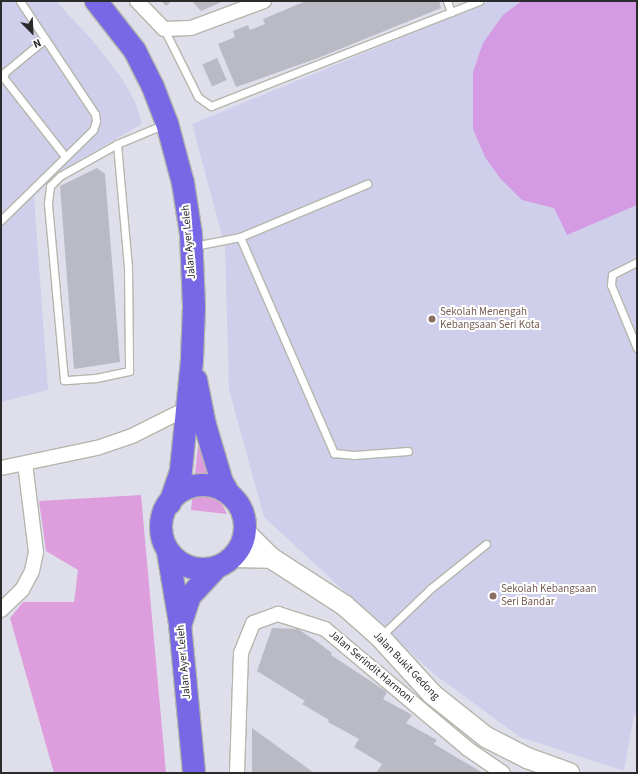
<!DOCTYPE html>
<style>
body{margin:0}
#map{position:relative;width:638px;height:774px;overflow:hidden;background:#dedfeb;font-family:"Source Sans 3",sans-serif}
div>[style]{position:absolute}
.education>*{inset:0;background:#cfcfec}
.green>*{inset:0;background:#de9edd}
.pitch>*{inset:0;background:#d49be4}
.building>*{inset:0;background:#b9bac4;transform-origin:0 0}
.roads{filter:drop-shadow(1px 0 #b5b6ab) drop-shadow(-1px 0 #b5b6ab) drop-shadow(0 1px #b5b6ab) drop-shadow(0 -1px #b5b6ab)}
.lane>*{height:7px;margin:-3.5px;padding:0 3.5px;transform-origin:3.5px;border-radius:3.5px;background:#fff}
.street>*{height:14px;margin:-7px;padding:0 7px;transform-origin:7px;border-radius:7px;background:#fff}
.secondary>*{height:20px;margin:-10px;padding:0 10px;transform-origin:10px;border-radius:10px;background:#fff}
.primary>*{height:22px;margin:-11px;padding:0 11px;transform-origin:11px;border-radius:11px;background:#7868e6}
.primary>.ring{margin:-11px;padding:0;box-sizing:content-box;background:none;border:22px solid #7868e6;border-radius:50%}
.dots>*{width:11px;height:11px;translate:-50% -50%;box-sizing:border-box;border:2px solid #fff;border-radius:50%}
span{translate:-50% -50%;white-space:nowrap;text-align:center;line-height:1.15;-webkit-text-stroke:4px #fff;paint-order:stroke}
.street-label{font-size:11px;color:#2b2b2b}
.education-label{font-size:11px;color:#785e54}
.left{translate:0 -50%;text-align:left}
.frame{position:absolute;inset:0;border:2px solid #2b2b2b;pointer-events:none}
.north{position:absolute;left:12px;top:12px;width:40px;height:40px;-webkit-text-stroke:3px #fff;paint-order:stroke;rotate:156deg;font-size:11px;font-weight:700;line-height:16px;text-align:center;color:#2b2b2b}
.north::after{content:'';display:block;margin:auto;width:14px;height:18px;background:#2b2b2b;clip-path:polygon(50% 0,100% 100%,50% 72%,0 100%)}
</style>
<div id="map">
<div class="education">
<div style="clip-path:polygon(1px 1px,56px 1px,93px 41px,123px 80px,136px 104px,142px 124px,57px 173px,34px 197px,48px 390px,1px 402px)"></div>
<div style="clip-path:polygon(490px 1px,637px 1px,637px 714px,634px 715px,624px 771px,520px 737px,434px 674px,264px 517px,229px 390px,225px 247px,192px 124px)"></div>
</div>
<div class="green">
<div style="clip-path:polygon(200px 428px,210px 480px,227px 514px,191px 510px)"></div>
<div style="clip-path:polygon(141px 495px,166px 773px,54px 773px,10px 618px,23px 602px,74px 602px,78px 570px,46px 551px,39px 501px)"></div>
</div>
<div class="pitch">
<div style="clip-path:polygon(522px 1px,637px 1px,637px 205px,567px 235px,554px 208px,522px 200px,500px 178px,485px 157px,473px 129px,473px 72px,483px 43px,503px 15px)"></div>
</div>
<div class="building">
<div style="clip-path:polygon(161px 1px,172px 1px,166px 6px)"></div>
<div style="clip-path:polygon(192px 1px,224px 1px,201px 11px)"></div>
<div style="clip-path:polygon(306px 1px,439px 1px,441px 8px,318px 58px,236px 87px,218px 44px,235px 37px,233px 31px,248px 25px,250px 30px,265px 24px,263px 19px)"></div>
<div style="left:217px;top:58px;width:24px;height:16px;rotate:66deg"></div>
<div style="clip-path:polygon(97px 168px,105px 174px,120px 362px,74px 369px,60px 186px)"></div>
<div style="clip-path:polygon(272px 628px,298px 629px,316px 641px,332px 653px,331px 655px,387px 692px,383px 699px,412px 715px,406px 723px,437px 740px,434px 744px,483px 773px,376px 773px,382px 764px,354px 747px,359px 739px,328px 722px,329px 720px,302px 704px,305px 701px,257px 671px)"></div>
<div style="clip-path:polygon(252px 728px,299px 762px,314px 773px,252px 773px)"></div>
</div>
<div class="roads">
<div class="lane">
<div style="left:447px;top:1px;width:12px;rotate:70deg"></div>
<div style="left:164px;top:29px;width:76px;rotate:63.4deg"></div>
<div style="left:198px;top:97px;width:16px;rotate:35deg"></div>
<div style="left:211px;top:106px;width:288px;rotate:-21.4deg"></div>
<div style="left:45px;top:39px;width:52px;rotate:140.5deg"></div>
<div style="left:5px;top:72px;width:5px;rotate:112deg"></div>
<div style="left:3px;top:77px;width:99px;rotate:52deg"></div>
<div style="left:117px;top:144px;width:123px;rotate:84.9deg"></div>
<div style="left:128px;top:267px;width:104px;rotate:89.4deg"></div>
<div style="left:129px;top:371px;width:35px;rotate:168deg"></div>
<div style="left:95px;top:378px;width:31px;rotate:176deg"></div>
<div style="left:64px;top:380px;width:178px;rotate:-95.2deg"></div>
<div style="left:48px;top:203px;width:17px;rotate:-83deg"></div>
<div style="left:50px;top:186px;width:14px;rotate:-45deg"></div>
<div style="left:60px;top:176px;width:65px;rotate:-29.3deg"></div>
<div style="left:117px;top:144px;width:52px;rotate:-22.6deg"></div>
<div style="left:1px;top:220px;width:129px;rotate:-44.4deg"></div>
<div style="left:93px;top:130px;width:9px;rotate:-72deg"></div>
<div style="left:96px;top:121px;width:7px;rotate:-98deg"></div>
<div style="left:95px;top:114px;width:136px;rotate:-123.6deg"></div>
<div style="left:240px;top:237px;width:236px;rotate:66.5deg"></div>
<div style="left:334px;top:453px;width:20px;rotate:6deg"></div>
<div style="left:354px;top:455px;width:54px;rotate:-4.2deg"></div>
<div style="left:194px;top:246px;width:47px;rotate:-11.1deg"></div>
<div style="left:240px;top:237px;width:138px;rotate:-22.7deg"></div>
<div style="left:637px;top:262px;width:28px;rotate:153deg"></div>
<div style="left:612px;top:275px;width:10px;rotate:96deg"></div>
<div style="left:611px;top:285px;width:68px;rotate:67.6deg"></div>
<div style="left:381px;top:636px;width:68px;rotate:-43.8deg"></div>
<div style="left:430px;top:589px;width:72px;rotate:-38.8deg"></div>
</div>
<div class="street">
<div style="left:137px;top:1px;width:39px;rotate:46deg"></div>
<div style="left:164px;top:29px;width:27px;rotate:-2deg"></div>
<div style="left:191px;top:28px;width:78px;rotate:-20.3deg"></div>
<div style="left:1px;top:468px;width:98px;rotate:-11.8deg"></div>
<div style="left:97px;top:448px;width:39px;rotate:-19deg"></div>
<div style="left:134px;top:435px;width:58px;rotate:-26.6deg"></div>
<div style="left:1px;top:610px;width:29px;rotate:-44deg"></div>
<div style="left:22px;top:590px;width:21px;rotate:-62deg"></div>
<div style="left:32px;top:571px;width:19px;rotate:-78deg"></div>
<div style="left:36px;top:552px;width:89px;rotate:-97.1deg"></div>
<div style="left:237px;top:773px;width:120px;rotate:-88.1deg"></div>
<div style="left:241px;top:653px;width:32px;rotate:-68deg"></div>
<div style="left:253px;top:623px;width:27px;rotate:-20deg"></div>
<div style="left:278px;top:614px;width:49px;rotate:17.7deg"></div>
<div style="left:325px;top:629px;width:187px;rotate:40deg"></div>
<div style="left:468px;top:749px;width:42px;rotate:34.4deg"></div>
</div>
<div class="secondary">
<div style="left:245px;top:532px;width:37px;rotate:45deg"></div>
<div style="left:271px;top:558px;width:87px;rotate:32.8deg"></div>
<div style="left:344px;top:605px;width:48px;rotate:41.6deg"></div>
<div style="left:380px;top:637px;width:77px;rotate:47.6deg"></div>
<div style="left:432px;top:694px;width:69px;rotate:38.5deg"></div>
<div style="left:486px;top:737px;width:46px;rotate:27.1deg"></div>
<div style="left:527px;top:758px;width:45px;rotate:19.7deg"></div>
<div style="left:232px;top:557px;width:39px;rotate:1deg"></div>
</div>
<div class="primary">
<div style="left:96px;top:1px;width:63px;rotate:52deg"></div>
<div style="left:135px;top:51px;width:40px;rotate:63.4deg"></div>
<div style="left:153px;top:87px;width:39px;rotate:69deg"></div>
<div style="left:167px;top:123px;width:62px;rotate:75.1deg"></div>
<div style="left:183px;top:183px;width:52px;rotate:81.1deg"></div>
<div style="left:191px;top:234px;width:73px;rotate:87.6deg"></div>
<div style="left:194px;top:307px;width:53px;rotate:92.2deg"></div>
<div style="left:192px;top:360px;width:112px;rotate:95.7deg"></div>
<div style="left:181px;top:471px;width:34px;rotate:109deg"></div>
<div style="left:196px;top:380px;width:46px;rotate:78.7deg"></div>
<div style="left:205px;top:425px;width:59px;rotate:73.4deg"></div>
<div style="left:222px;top:482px;width:14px;rotate:60deg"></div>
<div class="ring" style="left:161px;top:485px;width:62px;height:62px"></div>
<div style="left:168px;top:552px;width:73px;rotate:80.5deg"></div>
<div style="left:180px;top:624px;width:150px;rotate:84.6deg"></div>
<div style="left:181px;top:623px;width:28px;rotate:-72deg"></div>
<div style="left:190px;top:596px;width:40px;rotate:-47deg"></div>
</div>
</div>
<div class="dots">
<div style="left:432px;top:319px;background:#8d6e63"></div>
<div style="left:493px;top:596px;background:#8d6e63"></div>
</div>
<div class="street-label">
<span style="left:189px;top:242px;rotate:-95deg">Jalan Ayer Leleh</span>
<span style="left:184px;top:662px;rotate:-95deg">Jalan Ayer Leleh</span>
<span style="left:406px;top:666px;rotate:46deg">Jalan Bukit Gedong</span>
<span style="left:371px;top:667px;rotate:40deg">Jalan Serindit Harmoni</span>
</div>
<div class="education-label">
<span class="left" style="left:440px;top:319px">Sekolah Menengah<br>Kebangsaan Seri Kota</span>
<span class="left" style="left:501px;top:596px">Sekolah Kebangsaan<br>Seri Bandar</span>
</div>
<div class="frame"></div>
<div class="north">N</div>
</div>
